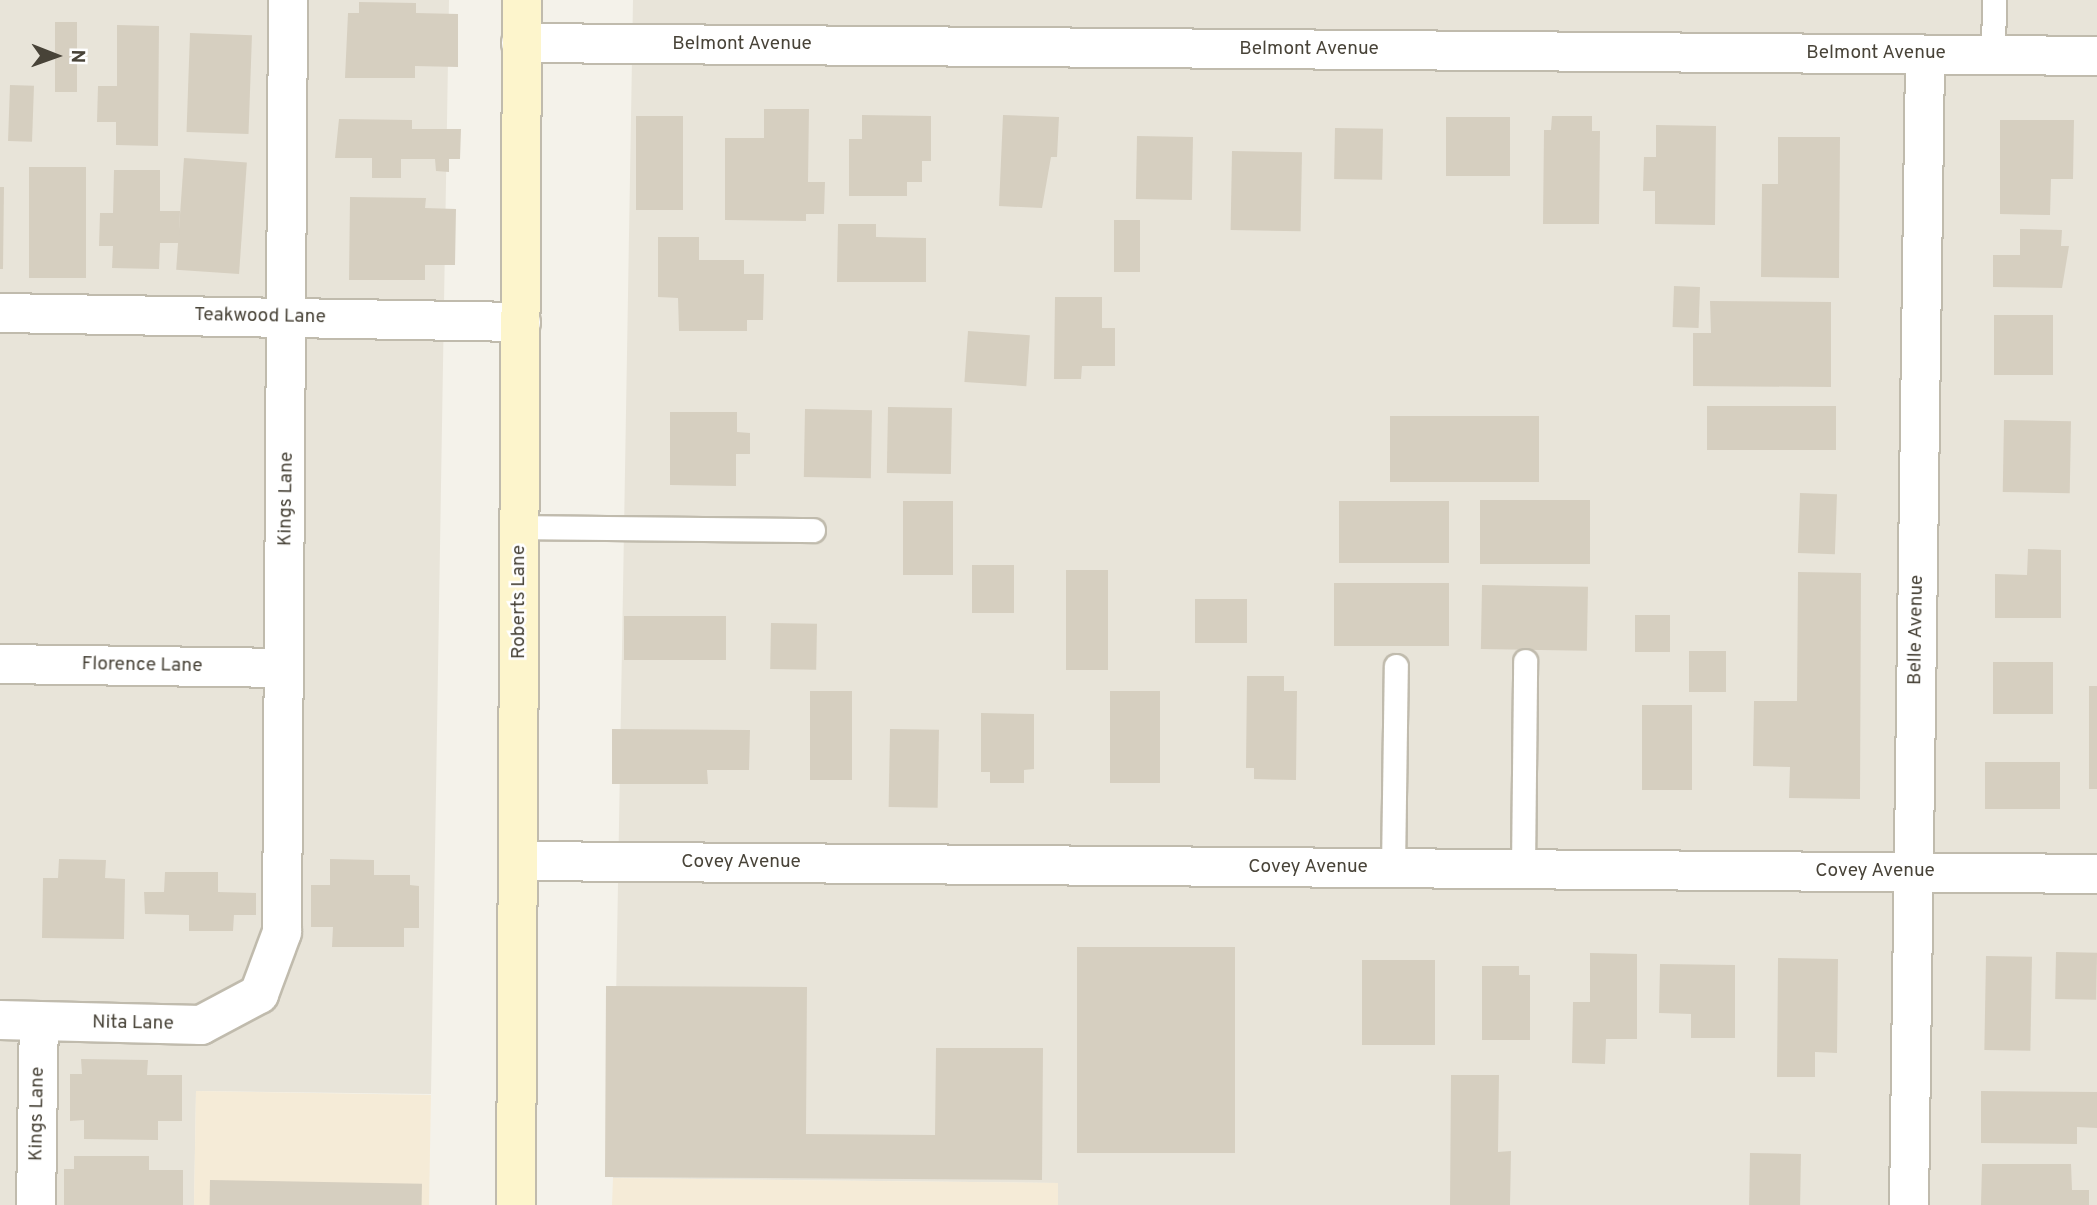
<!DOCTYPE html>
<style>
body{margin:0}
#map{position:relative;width:2097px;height:1205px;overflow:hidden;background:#f4f2ea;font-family:Overpass,sans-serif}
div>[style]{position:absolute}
.residential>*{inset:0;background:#e8e4d9}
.commercial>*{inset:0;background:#f5ebd7;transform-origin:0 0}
.building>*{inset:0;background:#d6cfc0;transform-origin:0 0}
.roads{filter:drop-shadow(2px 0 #c0bbad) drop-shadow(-2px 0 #c0bbad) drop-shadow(0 2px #c0bbad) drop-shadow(0 -2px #c0bbad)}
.service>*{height:23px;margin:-11.5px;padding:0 11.5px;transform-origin:11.5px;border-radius:11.5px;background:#fff}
.minor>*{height:38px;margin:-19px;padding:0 19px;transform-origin:19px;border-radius:19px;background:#fff}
.secondary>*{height:38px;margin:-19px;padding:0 19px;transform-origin:19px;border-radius:19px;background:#fdf5cc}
span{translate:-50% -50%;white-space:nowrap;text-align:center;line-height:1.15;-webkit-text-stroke:5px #fff;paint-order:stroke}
.street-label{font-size:19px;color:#484338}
.north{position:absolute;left:21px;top:21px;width:70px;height:70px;-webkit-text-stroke:5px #fff;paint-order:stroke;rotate:91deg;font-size:19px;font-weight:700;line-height:28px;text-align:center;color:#484338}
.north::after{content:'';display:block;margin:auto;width:24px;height:32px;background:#484338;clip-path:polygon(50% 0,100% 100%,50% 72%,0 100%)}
</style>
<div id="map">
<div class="residential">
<div style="clip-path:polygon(0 0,449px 0,431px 1094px,196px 1091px,194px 1205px,0 1205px)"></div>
<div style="clip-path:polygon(633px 0,2097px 0,2097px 1205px,1058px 1205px,1058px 1183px,613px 1178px)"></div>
</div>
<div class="commercial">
<div style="left:196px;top:1091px;width:235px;height:114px;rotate:1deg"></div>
<div style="clip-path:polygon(613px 1178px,1058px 1183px,1058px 1205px,612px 1205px)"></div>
</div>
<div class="building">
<div style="clip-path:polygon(359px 2px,416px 3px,416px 13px,458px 14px,458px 67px,415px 66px,415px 78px,345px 78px,348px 13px,359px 13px)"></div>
<div style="left:55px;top:22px;width:22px;height:70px"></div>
<div style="clip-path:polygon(117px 25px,159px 26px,158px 146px,116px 145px,116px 122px,97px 122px,98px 86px,117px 86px)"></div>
<div style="left:190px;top:33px;width:62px;height:99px;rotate:2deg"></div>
<div style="left:10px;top:85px;width:24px;height:56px;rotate:2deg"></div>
<div style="clip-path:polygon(764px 109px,809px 109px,808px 182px,825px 182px,824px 214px,806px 214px,806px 221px,725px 220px,725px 138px,764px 138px)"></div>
<div style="clip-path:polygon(862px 115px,931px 116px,931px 161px,922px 161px,922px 182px,907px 182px,907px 196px,849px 196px,849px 139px,862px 139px)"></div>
<div style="clip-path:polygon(1003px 115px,1059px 117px,1057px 157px,1051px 157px,1042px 208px,999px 206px)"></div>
<div style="left:636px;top:116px;width:47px;height:94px"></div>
<div style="clip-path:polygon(1552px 116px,1592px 116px,1592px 131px,1600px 131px,1599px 224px,1543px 224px,1544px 130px,1551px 130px)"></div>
<div style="left:1446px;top:117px;width:64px;height:59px"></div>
<div style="clip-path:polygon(339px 119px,412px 120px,412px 129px,461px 129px,460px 159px,449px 159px,449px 172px,436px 171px,435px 159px,401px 159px,401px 178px,372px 178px,372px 158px,335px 158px)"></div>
<div style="clip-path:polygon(2000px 120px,2074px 120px,2073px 179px,2051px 179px,2050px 215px,2000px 214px)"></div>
<div style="clip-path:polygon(1656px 125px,1716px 126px,1715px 225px,1655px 224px,1655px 191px,1643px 191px,1644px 157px,1656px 157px)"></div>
<div style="left:1335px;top:128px;width:48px;height:51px;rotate:1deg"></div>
<div style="left:1137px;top:136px;width:56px;height:63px;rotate:1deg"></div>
<div style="clip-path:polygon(1778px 137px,1840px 137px,1839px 278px,1761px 277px,1762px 184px,1778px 184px)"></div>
<div style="left:1232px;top:151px;width:70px;height:79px;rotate:1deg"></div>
<div style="left:184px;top:158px;width:63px;height:112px;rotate:4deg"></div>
<div style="left:29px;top:167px;width:57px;height:111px"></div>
<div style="clip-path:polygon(114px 170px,160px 170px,160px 211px,180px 211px,179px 243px,160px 243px,159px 269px,112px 268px,113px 246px,99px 246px,100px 213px,113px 213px)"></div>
<div style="clip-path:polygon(0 187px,4px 187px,3px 269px,0 269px)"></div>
<div style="clip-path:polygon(350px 197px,426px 198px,425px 208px,456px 209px,455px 265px,425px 265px,425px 280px,349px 280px)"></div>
<div style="left:1114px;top:220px;width:26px;height:52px"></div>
<div style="clip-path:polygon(838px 224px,876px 224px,876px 237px,926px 238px,926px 282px,837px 282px)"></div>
<div style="clip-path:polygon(2020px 229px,2062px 230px,2061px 246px,2069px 246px,2062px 288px,1993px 287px,1993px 255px,2020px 255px)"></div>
<div style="clip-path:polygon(658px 237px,699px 237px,699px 260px,744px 260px,744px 274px,764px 274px,763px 320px,747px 320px,747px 331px,679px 331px,678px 298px,658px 297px)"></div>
<div style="left:1674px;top:286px;width:26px;height:41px;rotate:2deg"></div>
<div style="clip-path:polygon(1055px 297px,1102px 297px,1102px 328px,1115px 328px,1115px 366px,1082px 366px,1081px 379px,1054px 379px)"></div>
<div style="clip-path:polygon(1710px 301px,1831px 302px,1831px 387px,1693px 386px,1693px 333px,1711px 333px)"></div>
<div style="left:1994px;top:315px;width:59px;height:60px"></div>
<div style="left:968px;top:331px;width:62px;height:51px;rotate:4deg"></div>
<div style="left:1707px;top:406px;width:129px;height:44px"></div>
<div style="left:888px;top:407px;width:64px;height:66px;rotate:1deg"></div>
<div style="left:805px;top:409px;width:67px;height:68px;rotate:1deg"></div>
<div style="clip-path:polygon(670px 412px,737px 412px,737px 432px,750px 433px,750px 454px,736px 454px,736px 486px,670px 485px)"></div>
<div style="left:1390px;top:416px;width:149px;height:66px"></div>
<div style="left:2004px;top:420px;width:67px;height:72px;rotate:1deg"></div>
<div style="left:1800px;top:493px;width:37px;height:60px;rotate:2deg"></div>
<div style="left:1480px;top:500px;width:110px;height:64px"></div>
<div style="left:903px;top:501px;width:50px;height:74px"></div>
<div style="left:1339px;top:501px;width:110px;height:62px"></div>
<div style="clip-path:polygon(2028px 549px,2061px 550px,2061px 618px,1995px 618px,1995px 574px,2027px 575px)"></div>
<div style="left:972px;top:565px;width:42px;height:48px"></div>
<div style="left:1066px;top:570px;width:42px;height:100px"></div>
<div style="clip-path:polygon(1798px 572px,1861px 573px,1860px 799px,1789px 798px,1790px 767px,1753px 766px,1754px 701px,1797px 701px)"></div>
<div style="left:1334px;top:583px;width:115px;height:63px"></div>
<div style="left:1482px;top:585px;width:106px;height:64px;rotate:1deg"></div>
<div style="left:1195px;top:599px;width:52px;height:44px"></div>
<div style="left:1635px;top:615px;width:35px;height:37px"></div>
<div style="left:624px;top:616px;width:102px;height:44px"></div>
<div style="left:771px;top:623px;width:46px;height:46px;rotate:1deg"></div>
<div style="left:1689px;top:651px;width:37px;height:41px"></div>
<div style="left:1993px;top:662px;width:60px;height:52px"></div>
<div style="clip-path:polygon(1247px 676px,1284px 676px,1284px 691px,1297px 691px,1296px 780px,1254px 779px,1254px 768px,1246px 768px)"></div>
<div style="left:2089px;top:686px;width:8px;height:103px"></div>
<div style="left:810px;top:691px;width:42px;height:89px"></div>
<div style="left:1110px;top:691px;width:50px;height:92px"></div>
<div style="left:1642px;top:705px;width:50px;height:85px"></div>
<div style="clip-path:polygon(981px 713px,1034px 714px,1034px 769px,1024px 770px,1024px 783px,990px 783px,990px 772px,981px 772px)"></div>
<div style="clip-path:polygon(612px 729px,750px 730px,749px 770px,707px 770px,708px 784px,612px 784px)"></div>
<div style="left:890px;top:729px;width:49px;height:78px;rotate:1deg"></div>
<div style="left:1985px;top:762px;width:75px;height:47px"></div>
<div style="clip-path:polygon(59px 859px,106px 860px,105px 878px,125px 879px,124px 939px,42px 938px,43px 878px,58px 878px)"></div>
<div style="clip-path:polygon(330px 859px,374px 860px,374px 875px,410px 875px,410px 885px,419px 886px,419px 928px,404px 928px,404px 947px,332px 947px,333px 927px,311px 927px,311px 885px,330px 885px)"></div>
<div style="clip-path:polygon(165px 872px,218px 872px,218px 892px,256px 893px,256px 915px,234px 915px,233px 931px,189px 931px,189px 915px,145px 914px,144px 892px,164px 892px)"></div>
<div style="left:1077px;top:947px;width:158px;height:206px"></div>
<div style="left:2056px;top:952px;width:41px;height:47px;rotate:1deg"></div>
<div style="clip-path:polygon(1590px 953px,1637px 954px,1637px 1039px,1606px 1039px,1605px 1064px,1572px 1063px,1573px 1002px,1590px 1002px)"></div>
<div style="left:1986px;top:956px;width:46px;height:94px;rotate:1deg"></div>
<div style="clip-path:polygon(1778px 958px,1838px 959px,1837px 1053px,1815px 1052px,1815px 1077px,1777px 1077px)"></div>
<div style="left:1362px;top:960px;width:73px;height:85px"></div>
<div style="clip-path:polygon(1660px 964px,1735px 965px,1735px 1038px,1691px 1038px,1691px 1014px,1659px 1013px)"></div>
<div style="clip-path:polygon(1482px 966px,1519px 966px,1519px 975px,1530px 975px,1530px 1040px,1482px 1040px)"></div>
<div style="clip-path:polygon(606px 986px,807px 987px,806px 1134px,935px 1135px,936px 1048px,1043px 1048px,1042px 1180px,605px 1177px)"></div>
<div style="clip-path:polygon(81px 1059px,148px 1060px,147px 1075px,182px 1075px,182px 1121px,158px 1121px,158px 1140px,84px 1139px,84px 1120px,70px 1121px,70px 1074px,82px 1074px)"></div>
<div style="clip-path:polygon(1451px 1075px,1499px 1075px,1498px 1152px,1511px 1151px,1510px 1205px,1450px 1205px)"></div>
<div style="clip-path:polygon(1981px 1091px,2097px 1092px,2097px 1128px,2077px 1127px,2077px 1144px,1981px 1143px)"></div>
<div style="left:1750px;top:1153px;width:51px;height:52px;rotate:1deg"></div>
<div style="clip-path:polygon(74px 1156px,149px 1156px,149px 1170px,183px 1170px,183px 1205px,64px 1205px,64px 1169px,74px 1169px)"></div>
<div style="clip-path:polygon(1982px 1164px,2071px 1164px,2072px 1190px,2089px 1190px,2089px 1205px,1981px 1205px)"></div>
<div style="left:210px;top:1180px;width:212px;height:25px;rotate:1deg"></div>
</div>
<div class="roads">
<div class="service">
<div style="left:1993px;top:55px;width:55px;rotate:-89deg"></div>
<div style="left:521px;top:527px;width:292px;rotate:0.6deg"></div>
<div style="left:1393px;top:869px;width:203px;rotate:-89.2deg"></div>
<div style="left:1523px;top:869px;width:208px;rotate:-89.4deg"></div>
</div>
<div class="minor">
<div style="left:521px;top:43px;width:1576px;rotate:0.47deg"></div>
<div style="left:0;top:313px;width:521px;rotate:0.99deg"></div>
<div style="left:0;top:664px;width:284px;rotate:0.8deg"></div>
<div style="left:520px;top:861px;width:1577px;rotate:0.47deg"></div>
<div style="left:0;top:1020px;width:201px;rotate:1.4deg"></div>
<div style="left:201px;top:1025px;width:66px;rotate:-28.1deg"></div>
<div style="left:259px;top:994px;width:66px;rotate:-69.6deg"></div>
<div style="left:282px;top:932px;width:932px;rotate:-89.63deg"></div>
<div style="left:36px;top:1205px;width:183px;rotate:-89.1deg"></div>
<div style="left:1909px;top:1205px;width:1150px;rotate:-89.2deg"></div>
</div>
<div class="secondary">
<div style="left:516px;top:1205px;width:1205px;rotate:-89.71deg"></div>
</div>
</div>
<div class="street-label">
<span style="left:742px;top:45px">Belmont Avenue</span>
<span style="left:1309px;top:50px">Belmont Avenue</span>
<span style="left:1876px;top:54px">Belmont Avenue</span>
<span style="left:260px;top:317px;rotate:1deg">Teakwood Lane</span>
<span style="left:287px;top:499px;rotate:-89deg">Kings Lane</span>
<span style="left:520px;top:602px;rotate:-90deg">Roberts Lane</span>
<span style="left:1917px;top:630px;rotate:-89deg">Belle Avenue</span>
<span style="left:142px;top:666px;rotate:1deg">Florence Lane</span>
<span style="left:741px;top:863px">Covey Avenue</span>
<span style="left:1308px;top:868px">Covey Avenue</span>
<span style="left:1875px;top:872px">Covey Avenue</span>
<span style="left:133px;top:1024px;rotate:1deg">Nita Lane</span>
<span style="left:38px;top:1114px;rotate:-89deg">Kings Lane</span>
</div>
<div class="north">N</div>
</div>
